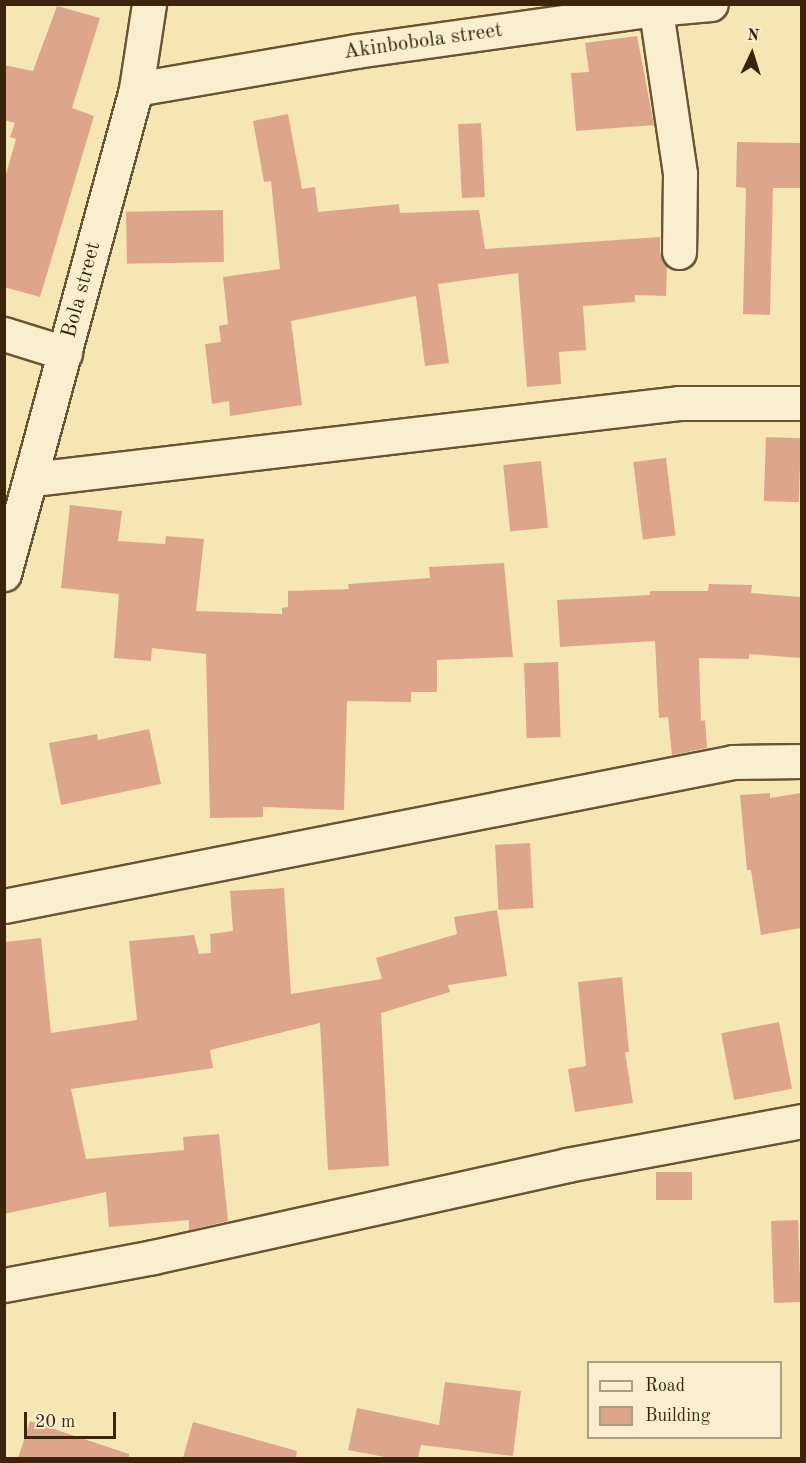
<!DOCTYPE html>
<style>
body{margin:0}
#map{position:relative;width:806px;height:1463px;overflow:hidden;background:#f6e6b4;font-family:"Old Standard TT",serif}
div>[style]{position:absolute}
.building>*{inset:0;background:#dda68c;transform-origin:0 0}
.roads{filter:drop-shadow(2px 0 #6a5434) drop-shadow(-2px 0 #6a5434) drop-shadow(0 2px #6a5434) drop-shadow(0 -2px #6a5434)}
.minor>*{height:33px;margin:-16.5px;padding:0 16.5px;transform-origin:16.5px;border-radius:16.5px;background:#f9efce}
span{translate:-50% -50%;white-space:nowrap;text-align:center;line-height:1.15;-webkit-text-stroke:4.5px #f9efce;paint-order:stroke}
.street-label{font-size:21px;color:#3c240a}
.frame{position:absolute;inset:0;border:6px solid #3c240a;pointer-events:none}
.legend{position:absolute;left:587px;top:1361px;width:195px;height:78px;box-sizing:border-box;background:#f9efce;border:2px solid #ad9e80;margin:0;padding:8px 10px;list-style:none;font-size:18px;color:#3c240a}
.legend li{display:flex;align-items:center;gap:12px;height:30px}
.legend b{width:30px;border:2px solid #ad9e80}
.north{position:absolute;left:722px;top:24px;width:60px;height:60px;-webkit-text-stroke:4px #f9efce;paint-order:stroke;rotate:4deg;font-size:16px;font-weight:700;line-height:24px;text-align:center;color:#3c240a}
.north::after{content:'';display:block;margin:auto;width:21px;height:27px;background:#3c240a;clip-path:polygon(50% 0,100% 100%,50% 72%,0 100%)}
.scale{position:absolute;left:24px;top:1412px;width:92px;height:27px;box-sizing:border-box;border:3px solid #3c240a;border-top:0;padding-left:8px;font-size:18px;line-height:21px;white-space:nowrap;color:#3c240a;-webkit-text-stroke:4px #f9efce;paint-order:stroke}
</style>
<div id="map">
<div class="building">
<div style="clip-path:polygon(57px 6px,100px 18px,72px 108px,94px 116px,40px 297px,4px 287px,4px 181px,16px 139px,10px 137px,15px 123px,4px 120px,4px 65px,33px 71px)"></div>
<div style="clip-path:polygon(637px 36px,654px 125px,576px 131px,571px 73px,589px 72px,585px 43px)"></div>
<div style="clip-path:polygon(288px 114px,302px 189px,315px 187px,318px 212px,399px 204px,400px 213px,479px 210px,485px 249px,660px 237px,660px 252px,667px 265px,666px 296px,635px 295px,635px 302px,583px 306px,586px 350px,559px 352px,561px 384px,527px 387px,518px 273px,438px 284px,449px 363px,425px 366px,416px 296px,291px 321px,302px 405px,230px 416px,229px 401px,212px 404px,205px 344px,221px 342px,219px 326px,228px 324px,223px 277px,280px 269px,271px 181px,264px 182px,253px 121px)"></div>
<div style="left:481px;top:123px;width:74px;height:23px;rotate:87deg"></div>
<div style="clip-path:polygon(737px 142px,801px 143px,800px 188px,773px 188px,770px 315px,743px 314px,746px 188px,736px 187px)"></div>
<div style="left:223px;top:210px;width:52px;height:97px;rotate:89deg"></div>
<div style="left:766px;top:437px;width:35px;height:64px;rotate:2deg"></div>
<div style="left:666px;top:458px;width:78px;height:33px;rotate:83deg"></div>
<div style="left:541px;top:461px;width:67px;height:38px;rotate:84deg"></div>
<div style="clip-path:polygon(70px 505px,122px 511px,118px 541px,165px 544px,166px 536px,204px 539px,196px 611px,282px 614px,282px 608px,288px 607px,288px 591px,349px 589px,348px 584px,430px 578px,429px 567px,504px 563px,513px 657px,437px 660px,437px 692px,411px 692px,411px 702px,347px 701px,344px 810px,263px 807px,263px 817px,210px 818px,206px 654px,152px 648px,151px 661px,114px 658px,119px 594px,61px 588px)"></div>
<div style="clip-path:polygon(709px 584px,752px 585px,751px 593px,801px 597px,801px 658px,749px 654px,749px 659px,699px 658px,701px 721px,705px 720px,707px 748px,672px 755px,668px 717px,659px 718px,655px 641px,560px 647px,557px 600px,650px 595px,650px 591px,708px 591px)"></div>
<div style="left:558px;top:662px;width:75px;height:34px;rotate:88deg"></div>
<div style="clip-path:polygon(149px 729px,161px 784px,61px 805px,49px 743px,97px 734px,98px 740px)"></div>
<div style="clip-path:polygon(770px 793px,770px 798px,801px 793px,801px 928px,761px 935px,751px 870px,747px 870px,740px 795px)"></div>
<div style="left:530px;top:843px;width:65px;height:35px;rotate:87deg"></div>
<div style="clip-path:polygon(284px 888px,291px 994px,382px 979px,376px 958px,457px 934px,454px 917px,497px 910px,507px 976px,448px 985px,450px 992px,381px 1013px,389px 1166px,328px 1170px,320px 1023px,210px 1050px,213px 1068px,71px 1089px,86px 1159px,184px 1150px,183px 1137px,219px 1134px,228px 1221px,189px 1230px,189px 1220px,109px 1227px,106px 1192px,4px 1214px,4px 942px,41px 938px,51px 1033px,137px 1020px,129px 941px,194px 935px,199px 954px,211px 953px,210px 934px,233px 931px,230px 891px)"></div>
<div style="clip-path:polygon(622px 977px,629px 1052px,625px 1052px,633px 1103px,575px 1112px,568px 1069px,586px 1066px,578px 982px)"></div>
<div style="left:779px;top:1022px;width:68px;height:59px;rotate:79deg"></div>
<div style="left:656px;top:1172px;width:36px;height:28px"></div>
<div style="left:798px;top:1220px;width:82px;height:27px;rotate:88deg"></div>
<div style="clip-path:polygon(445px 1382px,521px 1391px,513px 1456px,421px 1445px,418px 1458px,390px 1458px,348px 1450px,357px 1408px,439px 1425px)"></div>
<div style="clip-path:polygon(30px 1421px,129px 1454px,129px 1458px,18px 1458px)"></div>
<div style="clip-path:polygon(193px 1422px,297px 1451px,296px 1458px,183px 1458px)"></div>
</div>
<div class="roads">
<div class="minor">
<div style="left:655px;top:4px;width:172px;rotate:81.6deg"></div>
<div style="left:680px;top:174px;width:78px;rotate:90.7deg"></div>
<div style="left:136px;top:89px;width:223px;rotate:-9.8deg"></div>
<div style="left:356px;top:51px;width:302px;rotate:-8deg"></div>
<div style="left:655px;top:9px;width:56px;rotate:-5.1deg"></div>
<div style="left:4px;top:334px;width:64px;rotate:17.3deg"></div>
<div style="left:33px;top:479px;width:650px;rotate:-6.71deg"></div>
<div style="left:679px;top:403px;width:123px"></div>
<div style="left:4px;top:574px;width:503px;rotate:-74.77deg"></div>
<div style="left:136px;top:89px;width:86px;rotate:-81.3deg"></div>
<div style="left:4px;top:906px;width:743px;rotate:-11.17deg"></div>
<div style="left:733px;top:762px;width:69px;rotate:-0.8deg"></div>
<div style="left:4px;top:1285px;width:152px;rotate:-10.6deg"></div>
<div style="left:153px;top:1257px;width:424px;rotate:-12.5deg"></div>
<div style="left:567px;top:1165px;width:239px;rotate:-10.6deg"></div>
</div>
</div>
<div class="street-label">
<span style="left:423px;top:42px;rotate:-8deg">Akinbobola street</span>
<span style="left:82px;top:290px;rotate:-75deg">Bola street</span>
</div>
<div class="frame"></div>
<ul class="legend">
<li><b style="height:8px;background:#f9efce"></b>Road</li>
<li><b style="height:16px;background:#dda68c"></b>Building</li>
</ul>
<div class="north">N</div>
<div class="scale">20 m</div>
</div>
